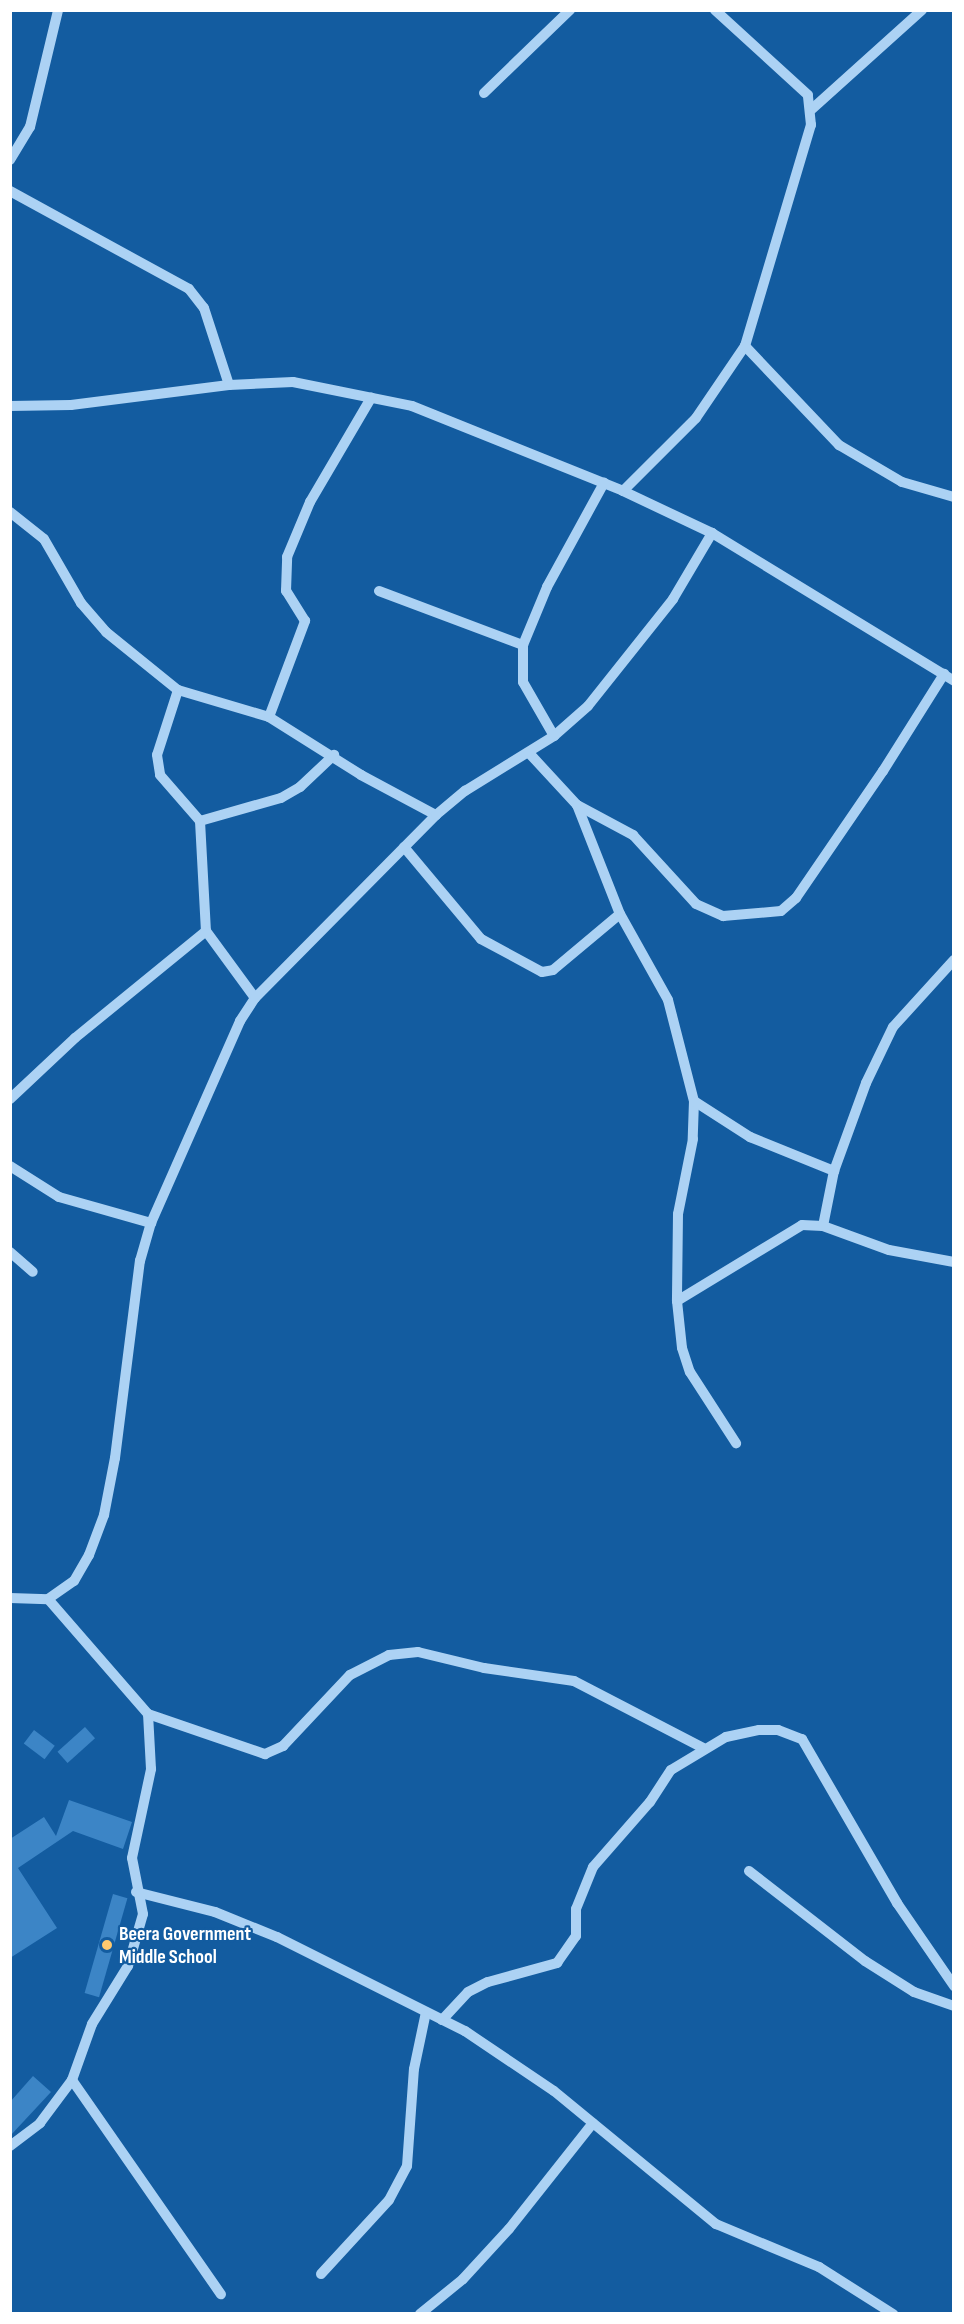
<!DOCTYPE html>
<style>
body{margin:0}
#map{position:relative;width:964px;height:2324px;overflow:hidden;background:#135ca0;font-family:"Sofia Sans Condensed",sans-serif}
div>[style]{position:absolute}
.building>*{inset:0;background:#3c85c6;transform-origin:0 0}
.minor>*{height:10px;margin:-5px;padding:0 5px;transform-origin:5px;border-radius:5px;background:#acd2f4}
.dots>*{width:16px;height:16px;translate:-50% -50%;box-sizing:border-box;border:3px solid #135ca0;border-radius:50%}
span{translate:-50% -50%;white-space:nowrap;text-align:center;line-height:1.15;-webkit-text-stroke:4.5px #135ca0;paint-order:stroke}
.poi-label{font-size:20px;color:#fff;font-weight:700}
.left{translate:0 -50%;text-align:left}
.frame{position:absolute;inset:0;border:12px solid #fff;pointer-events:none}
</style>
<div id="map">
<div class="building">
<div style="left:85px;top:1727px;width:15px;height:37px;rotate:48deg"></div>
<div style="left:34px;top:1730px;width:26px;height:17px;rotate:37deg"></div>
<div style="clip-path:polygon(69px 1800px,132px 1822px,123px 1849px,73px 1831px,18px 1868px,57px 1928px,10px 1958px,10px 1839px,44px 1817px,56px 1836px)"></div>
<div style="left:113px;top:1894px;width:15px;height:103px;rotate:16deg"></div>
<div style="clip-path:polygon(33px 2076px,51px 2092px,10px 2136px,10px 2102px)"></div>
</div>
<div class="minor">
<div style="left:484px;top:93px;width:120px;rotate:-44deg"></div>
<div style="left:812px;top:109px;width:148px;rotate:-42deg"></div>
<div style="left:10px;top:160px;width:39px;rotate:-59deg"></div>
<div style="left:30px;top:127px;width:120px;rotate:-76.5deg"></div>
<div style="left:10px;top:191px;width:204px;rotate:28.7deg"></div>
<div style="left:189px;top:289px;width:24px;rotate:52deg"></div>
<div style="left:204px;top:308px;width:81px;rotate:72deg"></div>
<div style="left:745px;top:346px;width:137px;rotate:46.5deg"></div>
<div style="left:839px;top:445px;width:73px;rotate:30.4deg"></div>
<div style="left:902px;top:482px;width:54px;rotate:16.1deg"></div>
<div style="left:10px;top:406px;width:61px;rotate:-0.9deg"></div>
<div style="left:71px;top:405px;width:159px;rotate:-7.2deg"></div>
<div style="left:229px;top:385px;width:64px;rotate:-2.7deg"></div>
<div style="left:293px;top:382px;width:121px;rotate:11.4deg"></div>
<div style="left:412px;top:406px;width:227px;rotate:21.9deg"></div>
<div style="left:623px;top:491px;width:98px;rotate:25.3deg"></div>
<div style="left:712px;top:533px;width:284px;rotate:31.4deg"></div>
<div style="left:623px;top:491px;width:103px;rotate:-45deg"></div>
<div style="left:696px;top:418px;width:87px;rotate:-55.8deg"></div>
<div style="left:745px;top:346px;width:231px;rotate:-73.4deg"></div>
<div style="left:811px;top:125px;width:30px;rotate:-96deg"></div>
<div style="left:808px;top:95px;width:126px;rotate:-137.6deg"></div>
<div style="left:10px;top:512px;width:43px;rotate:38.5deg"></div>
<div style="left:44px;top:539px;width:74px;rotate:60deg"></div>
<div style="left:81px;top:603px;width:38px;rotate:49deg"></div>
<div style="left:106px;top:632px;width:92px;rotate:38.9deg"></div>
<div style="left:178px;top:690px;width:95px;rotate:16.5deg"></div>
<div style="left:269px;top:717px;width:109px;rotate:32.2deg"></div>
<div style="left:361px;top:775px;width:85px;rotate:28.1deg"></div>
<div style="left:379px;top:591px;width:154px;rotate:20.6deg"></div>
<div style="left:178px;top:690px;width:68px;rotate:107.9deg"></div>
<div style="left:157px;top:755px;width:20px;rotate:81deg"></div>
<div style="left:160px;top:775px;width:61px;rotate:49deg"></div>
<div style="left:200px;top:821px;width:110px;rotate:86.9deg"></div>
<div style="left:206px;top:931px;width:83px;rotate:53.8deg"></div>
<div style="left:269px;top:717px;width:103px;rotate:-69.4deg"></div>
<div style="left:305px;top:621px;width:36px;rotate:-122deg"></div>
<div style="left:286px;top:591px;width:34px;rotate:-88deg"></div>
<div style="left:287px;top:557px;width:60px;rotate:-67.3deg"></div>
<div style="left:310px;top:502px;width:121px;rotate:-59.6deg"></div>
<div style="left:554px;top:736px;width:62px;rotate:-119.9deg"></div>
<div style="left:523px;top:682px;width:37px;rotate:-90deg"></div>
<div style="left:523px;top:645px;width:63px;rotate:-67.5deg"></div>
<div style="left:547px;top:587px;width:119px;rotate:-61.3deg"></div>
<div style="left:529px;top:753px;width:71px;rotate:47.3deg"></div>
<div style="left:577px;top:805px;width:117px;rotate:68.5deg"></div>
<div style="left:620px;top:914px;width:98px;rotate:60.8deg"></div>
<div style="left:668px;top:1000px;width:104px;rotate:75.6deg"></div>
<div style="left:694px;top:1101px;width:38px;rotate:92deg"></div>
<div style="left:693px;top:1139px;width:76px;rotate:101.3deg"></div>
<div style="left:678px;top:1214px;width:87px;rotate:90.7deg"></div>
<div style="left:677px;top:1301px;width:47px;rotate:83.9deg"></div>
<div style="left:682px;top:1348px;width:25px;rotate:72deg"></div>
<div style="left:690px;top:1372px;width:85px;rotate:57.1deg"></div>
<div style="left:577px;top:805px;width:64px;rotate:28.2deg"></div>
<div style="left:633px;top:835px;width:93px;rotate:47.6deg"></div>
<div style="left:696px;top:904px;width:30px;rotate:24deg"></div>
<div style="left:723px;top:916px;width:58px;rotate:-4.9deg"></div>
<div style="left:781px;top:911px;width:20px;rotate:-41deg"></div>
<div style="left:796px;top:898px;width:154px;rotate:-55.6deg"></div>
<div style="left:883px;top:771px;width:115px;rotate:-57.8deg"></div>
<div style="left:200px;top:821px;width:84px;rotate:-15.9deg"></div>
<div style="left:281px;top:798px;width:22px;rotate:-30deg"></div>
<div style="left:300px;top:787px;width:47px;rotate:-43.3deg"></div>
<div style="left:404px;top:847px;width:120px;rotate:50.1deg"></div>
<div style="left:481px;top:939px;width:69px;rotate:28.4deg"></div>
<div style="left:542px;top:972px;width:11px;rotate:-10deg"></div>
<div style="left:553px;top:970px;width:87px;rotate:-39.9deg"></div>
<div style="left:10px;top:1099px;width:89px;rotate:-43.2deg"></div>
<div style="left:75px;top:1038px;width:169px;rotate:-39.2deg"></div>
<div style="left:694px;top:1101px;width:67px;rotate:32.7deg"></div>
<div style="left:750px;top:1137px;width:91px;rotate:22deg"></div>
<div style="left:10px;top:1166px;width:58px;rotate:32.3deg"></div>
<div style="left:59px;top:1197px;width:96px;rotate:15.8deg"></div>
<div style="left:823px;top:1226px;width:56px;rotate:-78.7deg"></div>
<div style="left:834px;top:1171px;width:94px;rotate:-70deg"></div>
<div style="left:866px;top:1083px;width:62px;rotate:-64.3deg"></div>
<div style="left:893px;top:1027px;width:91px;rotate:-47.7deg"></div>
<div style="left:10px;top:1252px;width:30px;rotate:41deg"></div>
<div style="left:677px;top:1301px;width:146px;rotate:-31.3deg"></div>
<div style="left:802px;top:1225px;width:21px;rotate:3deg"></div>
<div style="left:823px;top:1226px;width:70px;rotate:20deg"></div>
<div style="left:889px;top:1250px;width:66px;rotate:10.5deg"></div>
<div style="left:10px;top:1598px;width:38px;rotate:2deg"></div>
<div style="left:48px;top:1599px;width:32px;rotate:-35deg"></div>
<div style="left:74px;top:1581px;width:30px;rotate:-60deg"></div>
<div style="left:89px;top:1555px;width:43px;rotate:-69.4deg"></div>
<div style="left:104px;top:1515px;width:58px;rotate:-79.1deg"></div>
<div style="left:115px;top:1458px;width:199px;rotate:-82.8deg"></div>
<div style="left:140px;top:1261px;width:40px;rotate:-74deg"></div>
<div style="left:151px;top:1223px;width:221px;rotate:-66.2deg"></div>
<div style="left:240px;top:1021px;width:27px;rotate:-57deg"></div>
<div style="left:255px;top:998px;width:257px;rotate:-45.3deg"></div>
<div style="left:436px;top:815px;width:38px;rotate:-40deg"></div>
<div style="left:465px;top:791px;width:105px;rotate:-31.7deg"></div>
<div style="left:554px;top:736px;width:45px;rotate:-41.4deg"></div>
<div style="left:588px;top:706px;width:137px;rotate:-51.5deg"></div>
<div style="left:673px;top:599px;width:77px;rotate:-59.4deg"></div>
<div style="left:148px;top:1714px;width:124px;rotate:18.9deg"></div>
<div style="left:265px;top:1754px;width:20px;rotate:-24deg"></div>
<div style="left:283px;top:1746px;width:98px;rotate:-46.7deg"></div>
<div style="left:350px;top:1675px;width:44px;rotate:-27.1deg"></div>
<div style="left:389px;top:1655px;width:29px;rotate:-6deg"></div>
<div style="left:418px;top:1652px;width:68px;rotate:13.6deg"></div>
<div style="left:484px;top:1668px;width:91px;rotate:8.2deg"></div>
<div style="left:574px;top:1681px;width:145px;rotate:27.4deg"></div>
<div style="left:749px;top:1871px;width:147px;rotate:37.8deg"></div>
<div style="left:865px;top:1961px;width:58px;rotate:32.3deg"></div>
<div style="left:914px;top:1992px;width:42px;rotate:19.3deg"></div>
<div style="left:136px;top:1892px;width:81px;rotate:14.2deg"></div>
<div style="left:215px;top:1912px;width:67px;rotate:22deg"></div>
<div style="left:277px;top:1937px;width:210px;rotate:26.6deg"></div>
<div style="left:465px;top:2031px;width:107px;rotate:34deg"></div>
<div style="left:554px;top:2091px;width:210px;rotate:39.4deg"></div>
<div style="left:716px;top:2224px;width:112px;rotate:22.7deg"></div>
<div style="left:819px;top:2267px;width:88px;rotate:32.4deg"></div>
<div style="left:442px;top:2020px;width:38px;rotate:-47deg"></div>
<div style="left:468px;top:1992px;width:22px;rotate:-27deg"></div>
<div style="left:488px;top:1982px;width:72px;rotate:-15.4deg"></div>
<div style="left:557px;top:1963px;width:33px;rotate:-55deg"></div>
<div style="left:576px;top:1936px;width:27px;rotate:-90deg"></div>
<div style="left:576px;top:1909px;width:45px;rotate:-68deg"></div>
<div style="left:593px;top:1867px;width:86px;rotate:-48.8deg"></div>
<div style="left:650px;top:1802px;width:38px;rotate:-57deg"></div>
<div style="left:671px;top:1770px;width:64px;rotate:-31deg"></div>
<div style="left:726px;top:1737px;width:34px;rotate:-12deg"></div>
<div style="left:759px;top:1730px;width:19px"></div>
<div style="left:778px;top:1730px;width:26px;rotate:21deg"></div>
<div style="left:802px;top:1739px;width:190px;rotate:59.9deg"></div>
<div style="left:897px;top:1903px;width:101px;rotate:55.5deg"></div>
<div style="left:72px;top:2080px;width:261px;rotate:55.2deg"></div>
<div style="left:10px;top:2146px;width:38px;rotate:-37deg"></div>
<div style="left:40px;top:2123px;width:54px;rotate:-53.3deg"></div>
<div style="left:72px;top:2080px;width:59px;rotate:-70.3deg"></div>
<div style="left:92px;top:2024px;width:68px;rotate:-58.2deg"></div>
<div style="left:128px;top:1966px;width:54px;rotate:-73.9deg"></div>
<div style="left:143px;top:1914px;width:57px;rotate:-101.1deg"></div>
<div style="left:132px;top:1858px;width:91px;rotate:-77.9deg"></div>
<div style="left:151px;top:1769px;width:55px;rotate:-93.1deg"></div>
<div style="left:148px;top:1714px;width:152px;rotate:-131deg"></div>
<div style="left:321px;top:2274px;width:100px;rotate:-47.4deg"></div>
<div style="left:389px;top:2200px;width:38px;rotate:-62deg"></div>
<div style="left:407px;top:2166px;width:97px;rotate:-85.9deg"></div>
<div style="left:414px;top:2069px;width:58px;rotate:-78.1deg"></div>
<div style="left:420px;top:2314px;width:55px;rotate:-39.1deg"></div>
<div style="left:463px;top:2279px;width:68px;rotate:-47.4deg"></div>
<div style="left:509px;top:2229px;width:135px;rotate:-51.6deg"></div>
</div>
<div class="dots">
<div style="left:107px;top:1945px;background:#ffc96f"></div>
</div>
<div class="poi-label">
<span class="left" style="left:119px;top:1946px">Beera Government<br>Middle School</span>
</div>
<div class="frame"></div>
</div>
